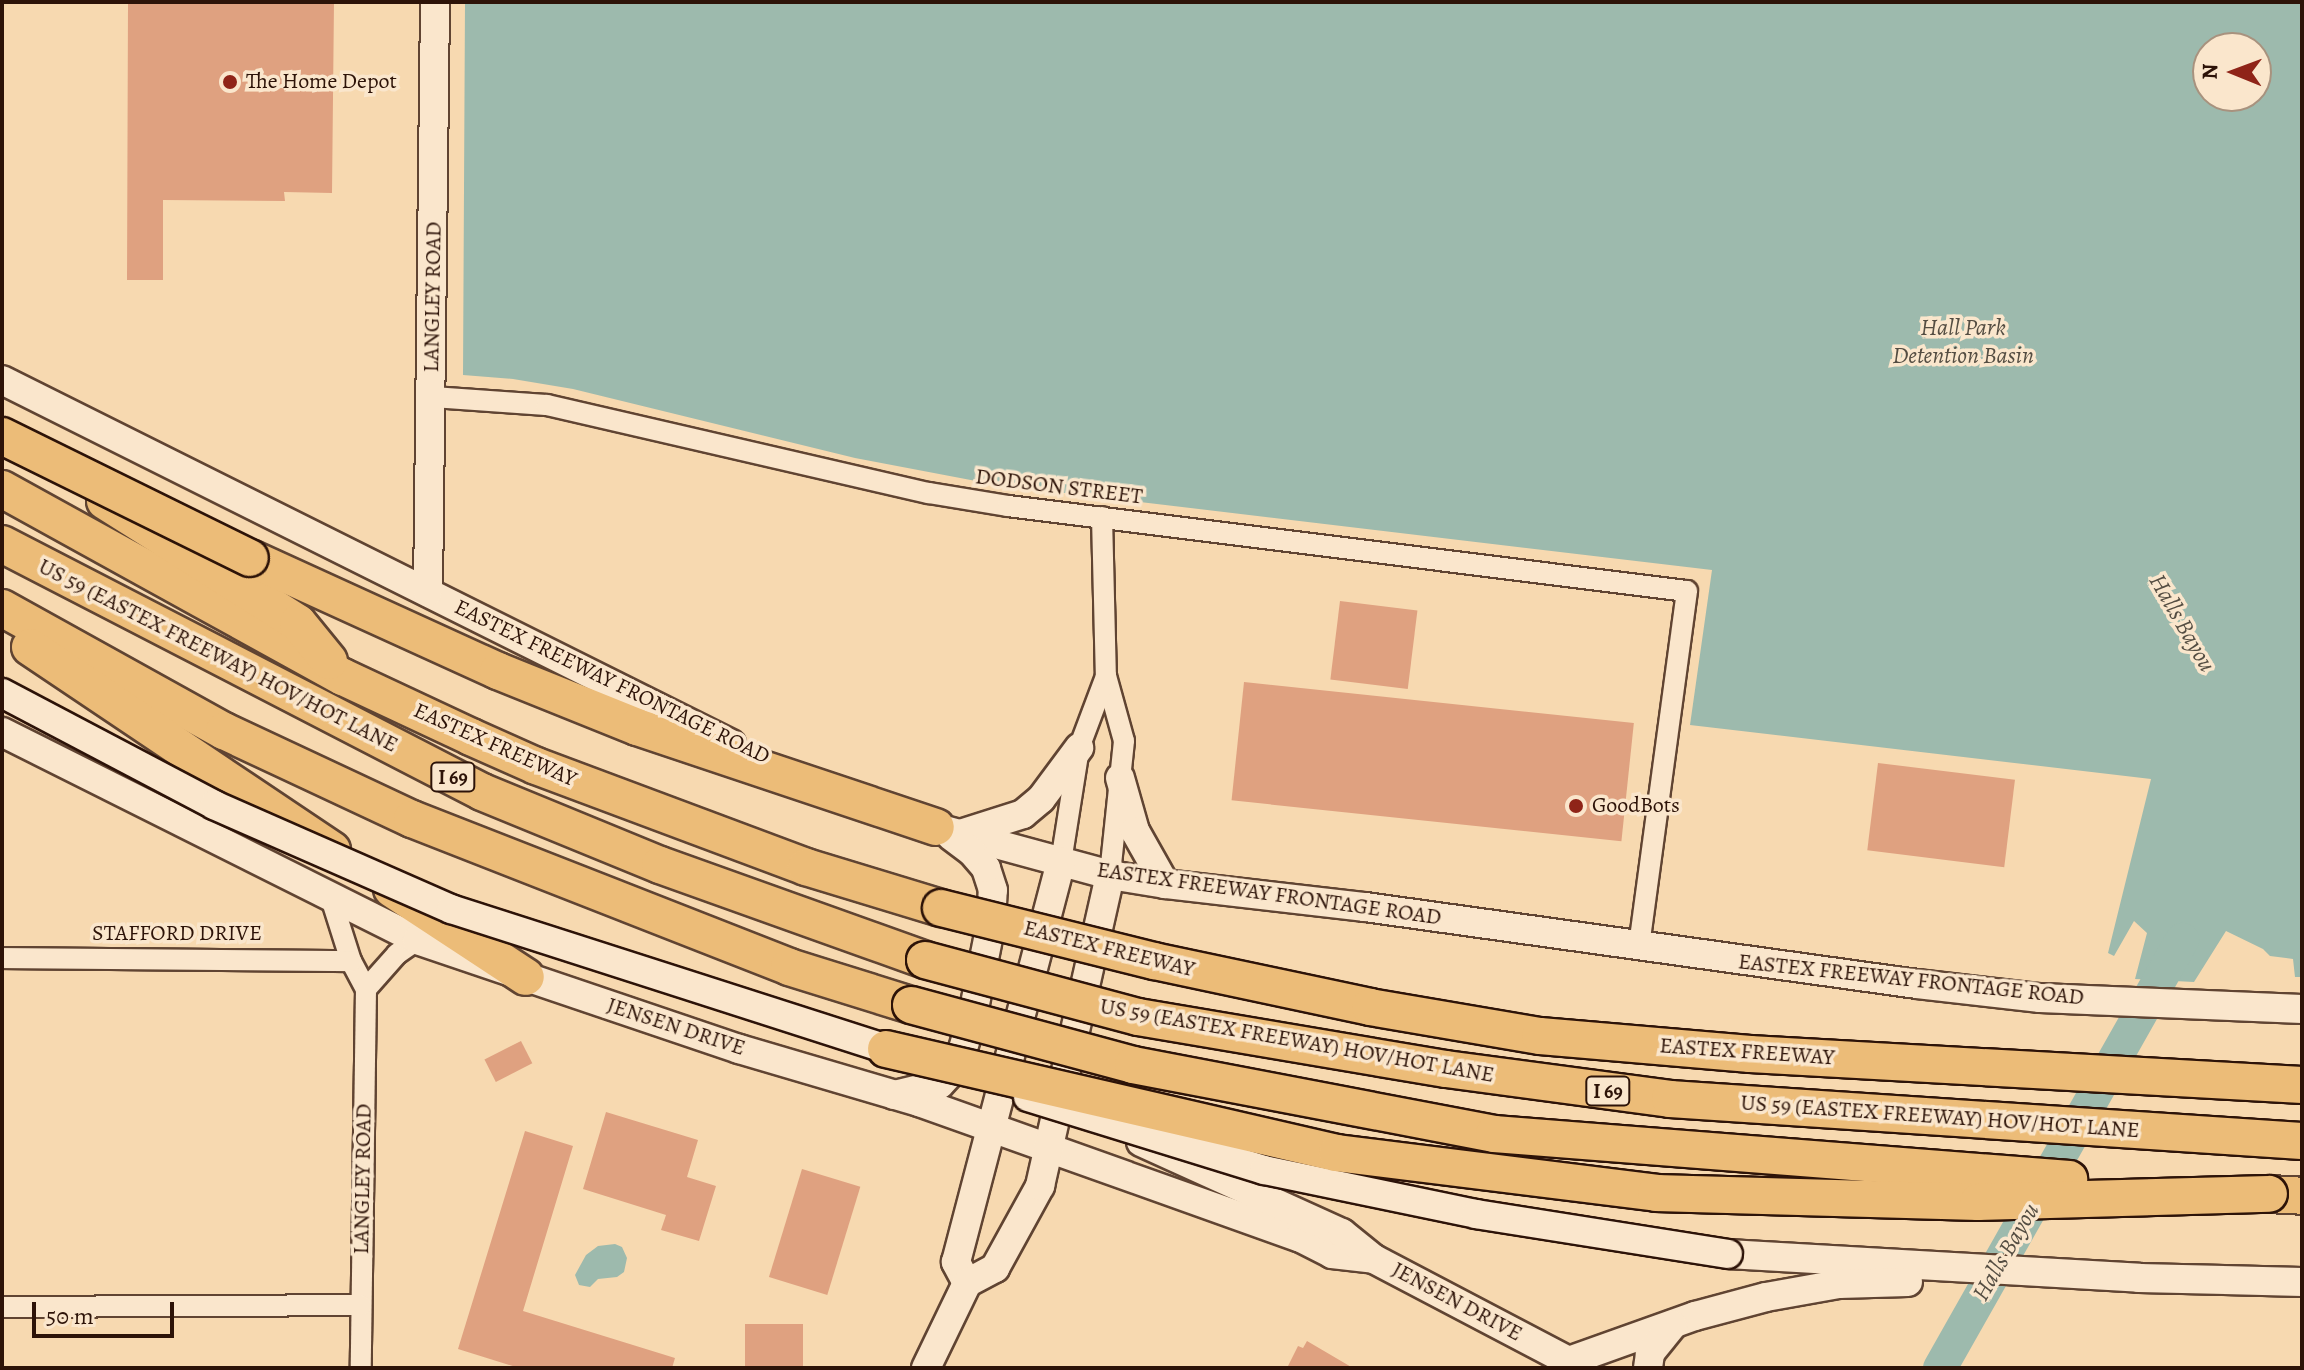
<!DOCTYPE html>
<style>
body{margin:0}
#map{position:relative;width:2304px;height:1370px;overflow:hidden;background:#f7d9b0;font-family:Alegreya,serif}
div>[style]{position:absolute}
.water>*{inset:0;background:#9dbaad}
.river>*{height:34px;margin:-17px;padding:0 17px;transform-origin:17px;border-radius:17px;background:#9dbaad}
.building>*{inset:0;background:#dfa180;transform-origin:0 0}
.roads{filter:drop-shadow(2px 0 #604432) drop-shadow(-2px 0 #604432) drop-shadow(0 2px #604432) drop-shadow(0 -2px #604432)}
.street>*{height:20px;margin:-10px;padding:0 10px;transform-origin:10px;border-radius:10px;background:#fae6cc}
.secondary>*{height:28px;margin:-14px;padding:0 14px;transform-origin:14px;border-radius:14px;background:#fae6cc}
.highway>*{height:36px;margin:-18px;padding:0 18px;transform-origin:18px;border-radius:18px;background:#ecbc78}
.bridges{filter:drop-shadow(2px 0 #2d1308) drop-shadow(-2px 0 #2d1308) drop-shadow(0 2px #2d1308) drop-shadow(0 -2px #2d1308)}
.secondary-bridge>*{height:28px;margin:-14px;padding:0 14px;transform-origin:14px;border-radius:14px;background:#fae6cc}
.highway-bridge>*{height:36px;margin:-18px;padding:0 18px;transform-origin:18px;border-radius:18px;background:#ecbc78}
.dots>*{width:22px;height:22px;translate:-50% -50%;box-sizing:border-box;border:4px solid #fae6cc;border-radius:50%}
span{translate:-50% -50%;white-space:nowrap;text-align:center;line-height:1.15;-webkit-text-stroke:7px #fae6cc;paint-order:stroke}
.shield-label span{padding:2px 6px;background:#fae6cc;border:2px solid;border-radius:6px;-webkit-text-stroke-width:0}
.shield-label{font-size:20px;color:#2d1308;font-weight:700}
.poi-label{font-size:22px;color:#2d1308}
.left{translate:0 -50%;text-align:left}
.street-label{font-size:22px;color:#2d1308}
.water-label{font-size:24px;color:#544d42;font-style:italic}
.frame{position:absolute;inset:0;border:4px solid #2d1308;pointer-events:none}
.north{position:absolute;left:2192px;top:32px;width:80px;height:80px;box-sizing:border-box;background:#fae6cc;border:2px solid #a8927e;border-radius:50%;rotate:271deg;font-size:22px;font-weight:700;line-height:32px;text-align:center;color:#2d1308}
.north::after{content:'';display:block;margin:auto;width:28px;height:36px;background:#8f2418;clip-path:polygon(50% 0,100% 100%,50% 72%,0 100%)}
.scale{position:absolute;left:32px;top:1302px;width:142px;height:36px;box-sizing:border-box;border:4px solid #2d1308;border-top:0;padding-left:10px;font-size:24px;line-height:28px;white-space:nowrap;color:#2d1308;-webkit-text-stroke:6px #fae6cc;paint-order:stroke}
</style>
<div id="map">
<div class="water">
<div style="clip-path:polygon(evenodd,465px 2px,2302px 2px,2302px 977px,2295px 977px,2293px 959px,2270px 956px,2263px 949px,2226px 931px,2194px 982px,2135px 979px,2147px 933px,2134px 921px,2114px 956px,2108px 953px,2151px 779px,1690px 725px,1712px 570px,997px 485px,855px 458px,573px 389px,513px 379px,463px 375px,465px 2px,2208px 48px,2256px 48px,2256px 96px,2208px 96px,2208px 48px)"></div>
<div style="clip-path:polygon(615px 1244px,622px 1247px,627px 1258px,624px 1272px,617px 1277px,598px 1279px,590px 1287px,579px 1285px,575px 1275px,586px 1255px,598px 1246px)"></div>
</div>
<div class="river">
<div style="left:1940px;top:1368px;width:492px;rotate:-60.5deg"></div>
</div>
<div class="building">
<div style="clip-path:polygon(128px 2px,334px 2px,332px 193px,284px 192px,285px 201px,163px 200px,163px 280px,127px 280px)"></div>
<div style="left:1340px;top:601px;width:78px;height:79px;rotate:7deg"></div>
<div style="left:1244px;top:682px;width:392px;height:119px;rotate:6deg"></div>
<div style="left:1878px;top:763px;width:138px;height:88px;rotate:7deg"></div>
<div style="left:521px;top:1041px;width:25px;height:41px;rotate:63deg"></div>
<div style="clip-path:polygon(606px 1112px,698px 1140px,687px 1177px,716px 1186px,699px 1241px,661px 1230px,666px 1215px,583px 1189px)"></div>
<div style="clip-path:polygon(525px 1131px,573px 1146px,523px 1311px,675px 1358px,672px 1368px,519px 1368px,458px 1349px)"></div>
<div style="left:802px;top:1169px;width:61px;height:113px;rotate:17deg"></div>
<div style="left:745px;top:1324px;width:58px;height:44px"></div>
<div style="clip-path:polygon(1307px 1341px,1353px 1368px,1287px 1368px,1298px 1346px,1303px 1348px)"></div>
</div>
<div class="roads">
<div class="street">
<div style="left:432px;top:397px;width:115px;rotate:4deg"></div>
<div style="left:547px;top:405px;width:392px;rotate:13deg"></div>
<div style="left:929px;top:493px;width:80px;rotate:9.3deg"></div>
<div style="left:1008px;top:506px;width:684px;rotate:7.14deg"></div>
<div style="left:1687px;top:591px;width:359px;rotate:97.7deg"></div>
<div style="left:1102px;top:517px;width:159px;rotate:88.6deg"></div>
<div style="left:1106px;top:676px;width:67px;rotate:74.5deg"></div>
<div style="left:1124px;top:741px;width:135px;rotate:96deg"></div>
<div style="left:1061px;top:862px;width:115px;rotate:-81deg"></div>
<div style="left:1079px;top:748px;width:77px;rotate:-69.4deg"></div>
<div style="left:331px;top:898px;width:66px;rotate:72.4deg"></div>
<div style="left:351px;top:961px;width:32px;rotate:62deg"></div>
<div style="left:366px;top:989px;width:379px;rotate:90.8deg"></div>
<div style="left:2px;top:958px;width:349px;rotate:0.5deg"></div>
<div style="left:366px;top:989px;width:47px;rotate:-48.5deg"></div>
<div style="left:397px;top:954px;width:24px;rotate:-35deg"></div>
<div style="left:2px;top:1307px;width:359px;rotate:-0.3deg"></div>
</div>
<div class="secondary">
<div style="left:2px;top:380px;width:815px;rotate:26.53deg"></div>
<div style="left:428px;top:592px;width:590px;rotate:-89.32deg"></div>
<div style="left:2px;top:732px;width:464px;rotate:26.6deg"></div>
<div style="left:417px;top:940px;width:340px;rotate:18.7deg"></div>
<div style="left:739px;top:1049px;width:188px;rotate:16.4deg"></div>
<div style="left:919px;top:1102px;width:403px;rotate:19.6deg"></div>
<div style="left:1299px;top:1237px;width:37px;rotate:27deg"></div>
<div style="left:1332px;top:1254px;width:42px;rotate:6.8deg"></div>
<div style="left:1120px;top:778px;width:55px;rotate:74.2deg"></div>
<div style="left:1135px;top:831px;width:61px;rotate:60.5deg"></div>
<div style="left:918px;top:819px;width:25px;rotate:23deg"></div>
<div style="left:941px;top:829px;width:175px;rotate:15.2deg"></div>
<div style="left:1110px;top:875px;width:56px;rotate:9.3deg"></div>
<div style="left:1165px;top:884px;width:201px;rotate:6.6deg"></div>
<div style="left:1365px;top:907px;width:557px;rotate:7.94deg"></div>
<div style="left:1917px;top:984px;width:124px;rotate:6.5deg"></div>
<div style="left:2040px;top:998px;width:262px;rotate:2.4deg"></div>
<div style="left:960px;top:834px;width:66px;rotate:-17.6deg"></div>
<div style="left:1023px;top:814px;width:23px;rotate:-40deg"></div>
<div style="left:1041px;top:799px;width:64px;rotate:-53.3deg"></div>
<div style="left:894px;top:1095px;width:47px;rotate:-13.4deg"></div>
<div style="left:940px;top:1084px;width:26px;rotate:-47deg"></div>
<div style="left:958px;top:1065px;width:48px;rotate:-73.1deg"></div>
<div style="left:972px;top:1019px;width:97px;rotate:-78.7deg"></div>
<div style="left:991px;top:924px;width:34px;rotate:-87deg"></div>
<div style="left:993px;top:890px;width:23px;rotate:-108deg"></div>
<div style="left:986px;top:868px;width:23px;rotate:-131deg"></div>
<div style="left:971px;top:851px;width:25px;rotate:-143deg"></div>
<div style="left:1141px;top:1142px;width:221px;rotate:24.4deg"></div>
<div style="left:1342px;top:1233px;width:41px;rotate:39.1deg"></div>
<div style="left:1374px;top:1259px;width:235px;rotate:27.7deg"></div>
<div style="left:1728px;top:1254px;width:412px;rotate:3.3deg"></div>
<div style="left:2139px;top:1278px;width:163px;rotate:1.4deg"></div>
<div style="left:967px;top:1283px;width:24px;rotate:-118deg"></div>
<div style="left:956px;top:1262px;width:414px;rotate:-75.3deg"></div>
<div style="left:1569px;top:1361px;width:134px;rotate:-19.7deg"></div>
<div style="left:1695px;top:1316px;width:73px;rotate:-15deg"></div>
<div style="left:1766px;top:1297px;width:74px;rotate:-10.1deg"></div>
<div style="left:1839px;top:1284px;width:69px;rotate:-1.7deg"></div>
<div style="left:926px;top:1368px;width:94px;rotate:-64.2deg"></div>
<div style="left:967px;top:1283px;width:32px;rotate:-28deg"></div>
<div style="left:995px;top:1268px;width:94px;rotate:-61.2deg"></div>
<div style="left:1040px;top:1186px;width:319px;rotate:-77.3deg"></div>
<div style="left:1648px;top:1368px;width:15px;rotate:-82deg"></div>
<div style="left:1650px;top:1353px;width:36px;rotate:-51deg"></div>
</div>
<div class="highway">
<div style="left:2px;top:489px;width:389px;rotate:28.9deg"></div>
<div style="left:343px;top:677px;width:141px;rotate:25.1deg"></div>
<div style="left:471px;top:737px;width:71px;rotate:24deg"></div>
<div style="left:536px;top:766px;width:288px;rotate:20.5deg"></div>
<div style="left:806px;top:867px;width:141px;rotate:16.9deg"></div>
<div style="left:105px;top:501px;width:228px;rotate:32.3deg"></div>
<div style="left:298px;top:623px;width:49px;rotate:50.8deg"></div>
<div style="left:2px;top:544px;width:540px;rotate:27.32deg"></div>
<div style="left:482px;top:792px;width:192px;rotate:22.3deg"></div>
<div style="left:660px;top:865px;width:282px;rotate:19.7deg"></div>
<div style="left:250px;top:558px;width:273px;rotate:24.5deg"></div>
<div style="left:498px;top:671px;width:150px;rotate:21.9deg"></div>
<div style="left:637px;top:727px;width:315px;rotate:18.5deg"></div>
<div style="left:2px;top:608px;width:254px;rotate:29deg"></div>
<div style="left:224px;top:731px;width:208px;rotate:25.1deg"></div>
<div style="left:412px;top:819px;width:405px;rotate:21.4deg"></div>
<div style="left:789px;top:967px;width:128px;rotate:17.3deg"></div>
<div style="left:30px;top:647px;width:364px;rotate:33.9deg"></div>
<div style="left:392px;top:889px;width:160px;rotate:33.3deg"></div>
<div style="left:2269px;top:1194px;width:33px;rotate:3deg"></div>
</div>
</div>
<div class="bridges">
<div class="secondary-bridge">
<div style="left:2px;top:693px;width:240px;rotate:27.8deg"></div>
<div style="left:214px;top:805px;width:259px;rotate:23.7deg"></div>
<div style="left:451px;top:909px;width:477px;rotate:17.8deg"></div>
<div style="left:1028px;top:1097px;width:247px;rotate:17.2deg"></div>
<div style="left:1264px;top:1170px;width:217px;rotate:11.7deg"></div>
<div style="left:1476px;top:1214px;width:255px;rotate:9deg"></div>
</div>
<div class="highway-bridge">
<div style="left:2px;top:436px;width:276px;rotate:26.2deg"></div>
<div style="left:941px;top:908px;width:219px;rotate:14deg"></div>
<div style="left:1154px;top:961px;width:221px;rotate:12deg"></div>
<div style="left:1370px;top:1007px;width:172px;rotate:9.7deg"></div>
<div style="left:1540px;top:1036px;width:211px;rotate:4.9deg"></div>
<div style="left:1750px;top:1054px;width:553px;rotate:3.21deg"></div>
<div style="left:925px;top:960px;width:220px;rotate:15deg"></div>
<div style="left:1138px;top:1017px;width:312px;rotate:9.6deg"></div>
<div style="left:1446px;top:1069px;width:226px;rotate:7.6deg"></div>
<div style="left:1670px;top:1099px;width:633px;rotate:3.8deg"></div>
<div style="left:911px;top:1005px;width:230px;rotate:15.1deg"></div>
<div style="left:1133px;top:1065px;width:368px;rotate:10.8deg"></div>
<div style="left:1494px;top:1134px;width:577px;rotate:4.47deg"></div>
<div style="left:886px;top:1049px;width:463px;rotate:13deg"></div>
<div style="left:1337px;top:1153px;width:321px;rotate:7.1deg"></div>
<div style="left:1656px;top:1193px;width:322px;rotate:1.6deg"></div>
<div style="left:1978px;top:1202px;width:291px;rotate:-1.6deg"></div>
</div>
</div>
<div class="dots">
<div style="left:230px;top:82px;background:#8f2418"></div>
<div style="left:1576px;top:806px;background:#8f2418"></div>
</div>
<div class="shield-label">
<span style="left:453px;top:777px">I 69</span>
<span style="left:1608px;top:1091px">I 69</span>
</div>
<div class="poi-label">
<span class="left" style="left:246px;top:82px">The Home Depot</span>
<span class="left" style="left:1592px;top:806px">GoodBots</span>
</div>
<div class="street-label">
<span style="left:433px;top:297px;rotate:-89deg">LANGLEY ROAD</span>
<span style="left:1059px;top:487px;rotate:7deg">DODSON STREET</span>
<span style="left:218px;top:656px;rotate:27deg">US 59 (EASTEX FREEWAY) HOV/HOT LANE</span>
<span style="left:612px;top:682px;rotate:26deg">EASTEX FREEWAY FRONTAGE ROAD</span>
<span style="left:495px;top:745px;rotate:24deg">EASTEX FREEWAY</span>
<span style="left:1269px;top:894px;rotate:8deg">EASTEX FREEWAY FRONTAGE ROAD</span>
<span style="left:177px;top:934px">STAFFORD DRIVE</span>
<span style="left:1109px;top:949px;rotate:14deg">EASTEX FREEWAY</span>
<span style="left:1911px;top:980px;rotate:6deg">EASTEX FREEWAY FRONTAGE ROAD</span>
<span style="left:676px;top:1027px;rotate:18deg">JENSEN DRIVE</span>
<span style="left:1297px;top:1041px;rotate:10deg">US 59 (EASTEX FREEWAY) HOV/HOT LANE</span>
<span style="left:1747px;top:1052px;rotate:4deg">EASTEX FREEWAY</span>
<span style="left:1940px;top:1117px;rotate:4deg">US 59 (EASTEX FREEWAY) HOV/HOT LANE</span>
<span style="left:363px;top:1179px;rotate:-89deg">LANGLEY ROAD</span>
<span style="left:1457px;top:1302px;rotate:28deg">JENSEN DRIVE</span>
</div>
<div class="water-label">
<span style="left:1963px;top:342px">Hall Park<br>Detention Basin</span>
<span style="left:2182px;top:623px;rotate:60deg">Halls Bayou</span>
<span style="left:2006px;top:1252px;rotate:-60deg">Halls Bayou</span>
</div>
<div class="frame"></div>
<div class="north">N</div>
<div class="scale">50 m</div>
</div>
